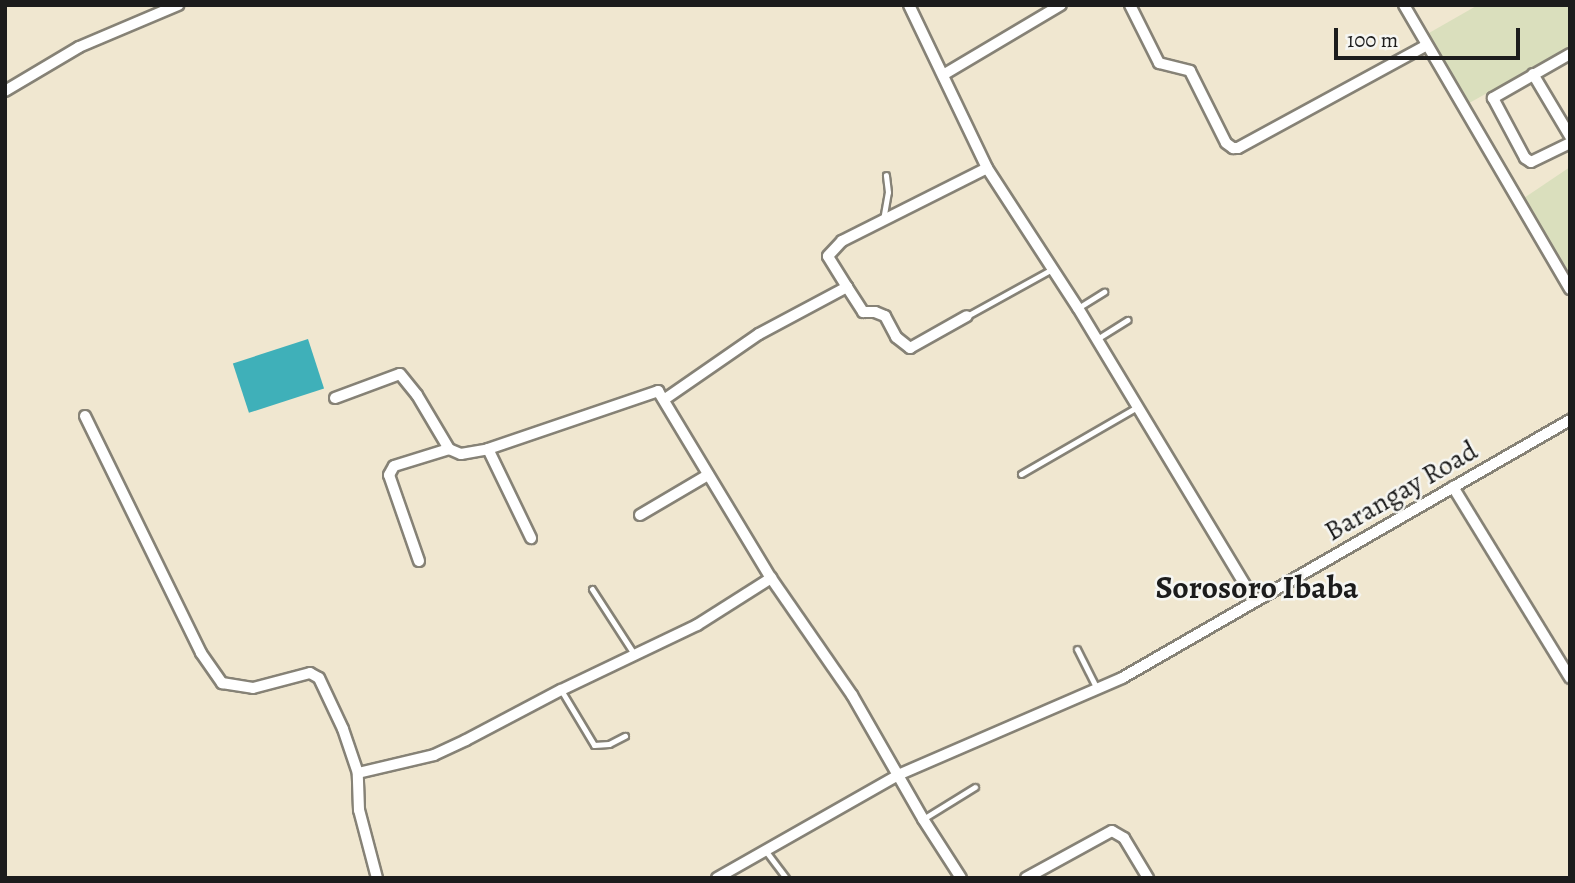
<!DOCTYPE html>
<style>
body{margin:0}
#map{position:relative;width:1575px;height:883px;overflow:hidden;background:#f0e7d0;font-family:Alegreya,serif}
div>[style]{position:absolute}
.built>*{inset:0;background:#dadfbd}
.water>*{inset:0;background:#3fb0b9;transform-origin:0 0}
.roads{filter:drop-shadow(2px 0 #868276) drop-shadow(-2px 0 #868276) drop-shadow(0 2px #868276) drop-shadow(0 -2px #868276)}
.lane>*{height:5px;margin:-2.5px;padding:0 2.5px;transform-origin:2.5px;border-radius:2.5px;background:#fff}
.street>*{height:10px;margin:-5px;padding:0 5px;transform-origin:5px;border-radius:5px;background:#fff}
span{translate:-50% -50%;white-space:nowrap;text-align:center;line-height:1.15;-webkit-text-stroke:5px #f6f6f2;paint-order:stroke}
.street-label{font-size:28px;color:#1c1c1c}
.quarter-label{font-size:32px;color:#1c1c1c;font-weight:700}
.frame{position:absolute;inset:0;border:7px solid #1c1c1c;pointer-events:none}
.scale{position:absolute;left:1334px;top:28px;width:186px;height:32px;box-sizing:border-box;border:4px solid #1c1c1c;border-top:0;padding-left:9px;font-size:21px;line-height:24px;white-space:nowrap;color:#1c1c1c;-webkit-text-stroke:5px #f6f6f2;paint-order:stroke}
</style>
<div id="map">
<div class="built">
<div style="clip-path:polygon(1478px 5px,1568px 5px,1570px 47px,1462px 107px,1422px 37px)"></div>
<div style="clip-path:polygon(1570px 167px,1570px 283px,1521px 200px)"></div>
</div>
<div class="water">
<div style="left:308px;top:339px;width:52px;height:79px;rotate:72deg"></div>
</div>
<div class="roads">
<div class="lane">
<div style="left:883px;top:220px;width:28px;rotate:-80deg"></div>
<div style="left:888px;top:192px;width:17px;rotate:-97deg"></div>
<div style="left:1078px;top:308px;width:31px;rotate:-32deg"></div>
<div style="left:967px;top:316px;width:97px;rotate:-28.9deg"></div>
<div style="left:1097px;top:339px;width:36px;rotate:-32deg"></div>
<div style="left:1021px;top:474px;width:134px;rotate:-30deg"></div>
<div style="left:592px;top:589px;width:77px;rotate:57.1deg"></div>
<div style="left:1077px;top:649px;width:45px;rotate:63.4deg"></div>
<div style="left:561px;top:690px;width:64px;rotate:59deg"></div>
<div style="left:594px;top:745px;width:15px;rotate:-4deg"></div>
<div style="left:609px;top:744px;width:18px;rotate:-27deg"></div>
<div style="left:923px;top:819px;width:61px;rotate:-31.6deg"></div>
<div style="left:765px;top:850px;width:35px;rotate:53deg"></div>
</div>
<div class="street">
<div style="left:909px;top:5px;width:181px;rotate:64.4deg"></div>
<div style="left:987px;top:168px;width:167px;rotate:57deg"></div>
<div style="left:1078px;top:308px;width:342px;rotate:58.9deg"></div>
<div style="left:1130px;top:5px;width:65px;rotate:63.4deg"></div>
<div style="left:1159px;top:63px;width:32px;rotate:14deg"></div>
<div style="left:1190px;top:71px;width:80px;rotate:63.4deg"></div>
<div style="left:1226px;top:143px;width:9px;rotate:36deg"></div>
<div style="left:1233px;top:148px;width:5px"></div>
<div style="left:1238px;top:148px;width:213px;rotate:-28.6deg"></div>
<div style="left:1404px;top:5px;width:329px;rotate:59.7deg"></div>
<div style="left:1570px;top:54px;width:89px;rotate:150.3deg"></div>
<div style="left:1493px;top:98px;width:68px;rotate:61.9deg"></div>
<div style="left:1525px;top:158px;width:7px;rotate:34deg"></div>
<div style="left:1531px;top:162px;width:43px;rotate:-26deg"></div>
<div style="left:1533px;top:74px;width:72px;rotate:59.2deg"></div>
<div style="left:943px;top:75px;width:137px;rotate:-30.7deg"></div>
<div style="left:5px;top:91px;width:86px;rotate:-30.7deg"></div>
<div style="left:79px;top:47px;width:108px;rotate:-23deg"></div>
<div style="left:847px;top:287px;width:30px;rotate:57deg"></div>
<div style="left:863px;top:312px;width:12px"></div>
<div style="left:875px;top:312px;width:11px;rotate:22deg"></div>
<div style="left:885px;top:316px;width:24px;rotate:62deg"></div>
<div style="left:896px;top:337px;width:18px;rotate:38deg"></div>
<div style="left:910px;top:348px;width:65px;rotate:-29.3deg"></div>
<div style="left:335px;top:398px;width:69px;rotate:-20.3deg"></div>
<div style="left:400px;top:374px;width:27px;rotate:51deg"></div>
<div style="left:417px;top:395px;width:63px;rotate:59.3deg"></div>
<div style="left:449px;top:449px;width:13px;rotate:23deg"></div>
<div style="left:461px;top:454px;width:27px;rotate:-10deg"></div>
<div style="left:488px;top:449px;width:180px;rotate:-18.8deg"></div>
<div style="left:658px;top:391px;width:218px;rotate:58.9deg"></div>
<div style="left:771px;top:578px;width:142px;rotate:55.3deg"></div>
<div style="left:852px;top:695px;width:143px;rotate:60.2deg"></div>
<div style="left:923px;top:819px;width:70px;rotate:57.2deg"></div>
<div style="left:665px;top:399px;width:114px;rotate:-34.7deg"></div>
<div style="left:759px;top:334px;width:100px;rotate:-28.1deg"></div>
<div style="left:847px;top:287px;width:36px;rotate:-122deg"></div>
<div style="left:828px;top:256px;width:21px;rotate:-47deg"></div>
<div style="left:842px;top:241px;width:162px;rotate:-26.7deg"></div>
<div style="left:85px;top:416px;width:264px;rotate:63.9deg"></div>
<div style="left:201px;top:653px;width:37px;rotate:55deg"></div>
<div style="left:222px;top:683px;width:31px;rotate:9deg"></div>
<div style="left:253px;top:688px;width:59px;rotate:-14.7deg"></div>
<div style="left:310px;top:673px;width:10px;rotate:29deg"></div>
<div style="left:319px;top:678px;width:56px;rotate:64.8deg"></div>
<div style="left:343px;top:729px;width:46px;rotate:71.2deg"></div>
<div style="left:488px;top:449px;width:99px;rotate:64.2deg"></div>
<div style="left:1453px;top:487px;width:224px;rotate:58.5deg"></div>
<div style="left:640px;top:515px;width:79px;rotate:-30.5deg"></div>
<div style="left:419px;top:561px;width:91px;rotate:-109.2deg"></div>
<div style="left:389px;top:475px;width:10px;rotate:-61deg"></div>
<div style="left:394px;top:466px;width:58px;rotate:-17.2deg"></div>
<div style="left:377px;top:878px;width:70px;rotate:-104.8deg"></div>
<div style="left:359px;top:810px;width:37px;rotate:-92deg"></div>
<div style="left:358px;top:773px;width:78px;rotate:-13.3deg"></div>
<div style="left:434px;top:755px;width:35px;rotate:-25deg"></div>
<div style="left:466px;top:740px;width:107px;rotate:-27.8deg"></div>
<div style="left:561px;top:690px;width:151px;rotate:-25.5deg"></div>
<div style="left:697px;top:625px;width:88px;rotate:-32.4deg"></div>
<div style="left:717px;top:878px;width:208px;rotate:-29.6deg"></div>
<div style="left:898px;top:775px;width:244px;rotate:-23.4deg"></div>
<div style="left:1122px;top:678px;width:517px;rotate:-29.94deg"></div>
<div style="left:1026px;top:878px;width:98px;rotate:-28.7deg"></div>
<div style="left:1112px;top:831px;width:14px;rotate:30deg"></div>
<div style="left:1124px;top:838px;width:47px;rotate:59deg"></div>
</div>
</div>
<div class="street-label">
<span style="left:1401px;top:491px;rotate:-30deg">Barangay Road</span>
</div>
<div class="quarter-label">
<span style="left:1257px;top:587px">Sorosoro Ibaba</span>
</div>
<div class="frame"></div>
<div class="scale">100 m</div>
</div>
